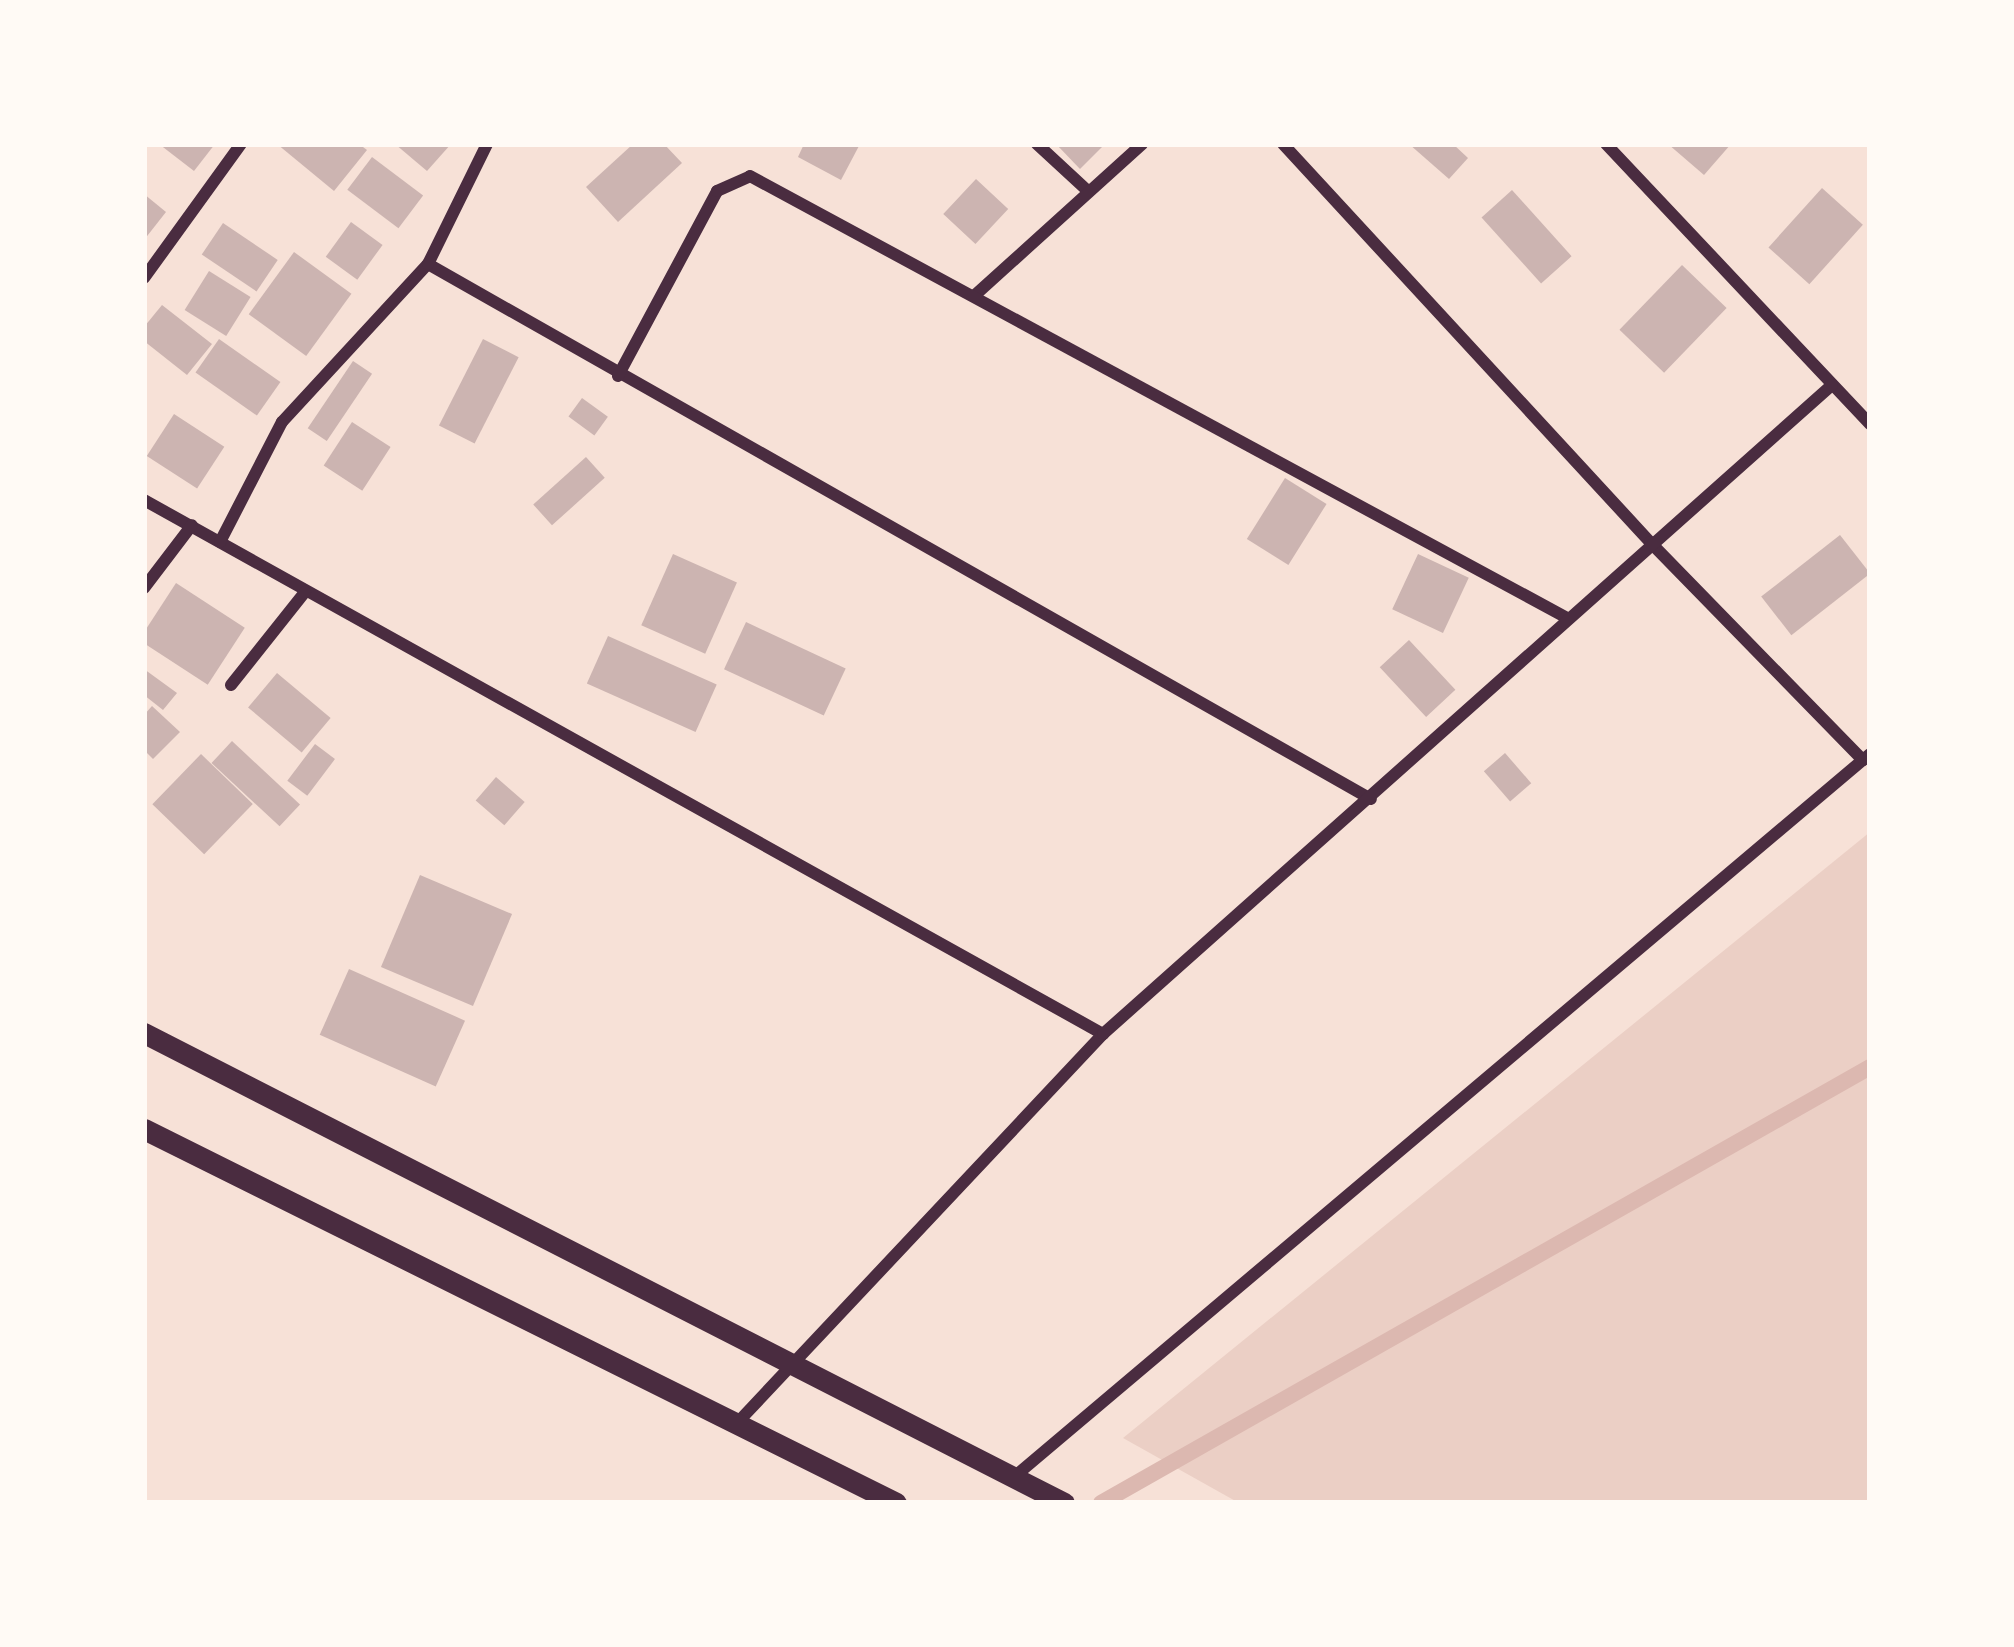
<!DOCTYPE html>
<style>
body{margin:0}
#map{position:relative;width:2014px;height:1647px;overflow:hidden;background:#f7e1d7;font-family:Mulish,sans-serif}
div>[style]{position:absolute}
.green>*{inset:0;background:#ebcfc5}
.stream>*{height:16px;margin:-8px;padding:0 8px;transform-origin:8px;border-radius:8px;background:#dcb8b0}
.building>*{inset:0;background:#ccb4b1;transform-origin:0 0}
.minor>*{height:12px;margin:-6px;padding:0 6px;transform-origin:6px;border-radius:6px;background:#4a2c40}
.tertiary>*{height:21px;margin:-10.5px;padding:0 10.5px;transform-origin:10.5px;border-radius:10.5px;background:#4a2c40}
span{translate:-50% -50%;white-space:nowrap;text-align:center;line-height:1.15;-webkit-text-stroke:12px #fffaf5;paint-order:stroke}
.frame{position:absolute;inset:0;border:147px solid #fffaf5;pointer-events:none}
</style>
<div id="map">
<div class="green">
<div style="clip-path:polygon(1870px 832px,1870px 1503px,1239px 1503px,1123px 1438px)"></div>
</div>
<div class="stream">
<div style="left:1101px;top:1503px;width:884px;rotate:-29.55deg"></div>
</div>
<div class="building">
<div style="clip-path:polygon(159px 144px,215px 144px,194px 171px)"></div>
<div style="clip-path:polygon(277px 144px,359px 144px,367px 150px,334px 191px)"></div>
<div style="clip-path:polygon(395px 144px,451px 144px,427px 171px)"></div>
<div style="clip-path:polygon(633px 144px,664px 144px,682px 163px,618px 222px,586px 187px)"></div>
<div style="clip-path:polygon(804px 144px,860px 144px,841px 180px,798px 157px)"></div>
<div style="clip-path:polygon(1056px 144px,1105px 144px,1080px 169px)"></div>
<div style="clip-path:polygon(1409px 144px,1453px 144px,1468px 158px,1449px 179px)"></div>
<div style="clip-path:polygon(1668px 144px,1731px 144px,1704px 175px)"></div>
<div style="left:372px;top:157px;width:64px;height:41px;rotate:37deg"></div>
<div style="left:976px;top:179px;width:44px;height:48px;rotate:43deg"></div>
<div style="left:1822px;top:188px;width:55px;height:80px;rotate:42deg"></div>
<div style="left:1512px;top:190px;width:89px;height:41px;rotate:48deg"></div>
<div style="clip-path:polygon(144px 194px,166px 212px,144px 240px)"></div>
<div style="left:351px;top:222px;width:39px;height:43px;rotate:36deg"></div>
<div style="left:223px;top:223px;width:66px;height:38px;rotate:34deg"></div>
<div style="left:294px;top:252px;width:71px;height:77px;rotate:36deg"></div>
<div style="left:1682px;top:265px;width:62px;height:90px;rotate:44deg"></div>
<div style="left:209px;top:271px;width:49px;height:46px;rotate:32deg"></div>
<div style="clip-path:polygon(162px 305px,212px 344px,187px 375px,144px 341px,144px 327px)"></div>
<div style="left:219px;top:339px;width:75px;height:41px;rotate:35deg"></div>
<div style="left:483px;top:339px;width:40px;height:97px;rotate:27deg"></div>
<div style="left:353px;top:361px;width:23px;height:81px;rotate:34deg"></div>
<div style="left:582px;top:398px;width:32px;height:23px;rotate:36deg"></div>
<div style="left:174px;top:414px;width:60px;height:50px;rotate:33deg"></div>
<div style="left:352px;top:422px;width:46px;height:52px;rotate:33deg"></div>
<div style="left:586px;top:457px;width:28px;height:71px;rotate:48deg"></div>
<div style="left:1285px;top:478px;width:49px;height:72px;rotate:32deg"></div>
<div style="left:1840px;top:535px;width:49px;height:100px;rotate:52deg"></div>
<div style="left:673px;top:554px;width:70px;height:78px;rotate:24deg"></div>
<div style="left:1418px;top:554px;width:56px;height:61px;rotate:25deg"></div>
<div style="left:176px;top:583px;width:82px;height:68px;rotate:33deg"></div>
<div style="left:746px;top:622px;width:110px;height:52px;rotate:25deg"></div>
<div style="left:608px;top:636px;width:119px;height:52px;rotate:24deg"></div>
<div style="left:1409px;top:640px;width:68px;height:40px;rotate:47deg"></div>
<div style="clip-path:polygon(144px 669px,177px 693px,163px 710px,144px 695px)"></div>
<div style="left:277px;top:673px;width:70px;height:45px;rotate:40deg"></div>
<div style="clip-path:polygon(152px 706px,180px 732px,153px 759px,144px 750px,144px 715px)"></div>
<div style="left:232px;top:741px;width:93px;height:30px;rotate:43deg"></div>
<div style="left:315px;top:744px;width:25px;height:46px;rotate:37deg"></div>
<div style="left:1505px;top:753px;width:40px;height:28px;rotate:49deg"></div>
<div style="left:201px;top:754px;width:72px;height:70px;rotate:44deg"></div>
<div style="left:496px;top:777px;width:38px;height:31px;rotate:41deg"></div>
<div style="left:420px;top:875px;width:100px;height:100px;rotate:23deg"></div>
<div style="left:349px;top:969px;width:127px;height:72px;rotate:24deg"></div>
</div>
<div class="minor">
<div style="left:1037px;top:144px;width:69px;rotate:42.7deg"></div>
<div style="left:1283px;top:144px;width:541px;rotate:47.32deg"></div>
<div style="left:1650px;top:542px;width:305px;rotate:45.7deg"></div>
<div style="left:1606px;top:144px;width:385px;rotate:46.7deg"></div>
<div style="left:428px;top:264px;width:1084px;rotate:29.57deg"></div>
<div style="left:144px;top:278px;width:165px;rotate:-54.1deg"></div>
<div style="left:974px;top:296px;width:227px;rotate:-42.1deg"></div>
<div style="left:618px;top:376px;width:210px;rotate:-61.8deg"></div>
<div style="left:717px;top:191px;width:36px;rotate:-24deg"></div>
<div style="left:750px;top:176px;width:929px;rotate:28.41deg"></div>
<div style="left:144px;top:500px;width:1098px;rotate:29.11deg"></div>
<div style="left:220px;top:542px;width:135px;rotate:-62.7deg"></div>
<div style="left:282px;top:422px;width:215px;rotate:-47.3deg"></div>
<div style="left:428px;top:264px;width:134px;rotate:-63.8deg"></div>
<div style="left:144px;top:588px;width:79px;rotate:-52.7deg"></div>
<div style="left:231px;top:685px;width:119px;rotate:-51.5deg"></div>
<div style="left:739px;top:1421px;width:531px;rotate:-46.75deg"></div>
<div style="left:1103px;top:1034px;width:976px;rotate:-41.68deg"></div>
<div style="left:1014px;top:1477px;width:1120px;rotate:-40.19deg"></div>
</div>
<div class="tertiary">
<div style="left:144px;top:1033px;width:1033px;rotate:27.06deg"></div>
<div style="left:144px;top:1129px;width:840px;rotate:26.44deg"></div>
</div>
<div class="frame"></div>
</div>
